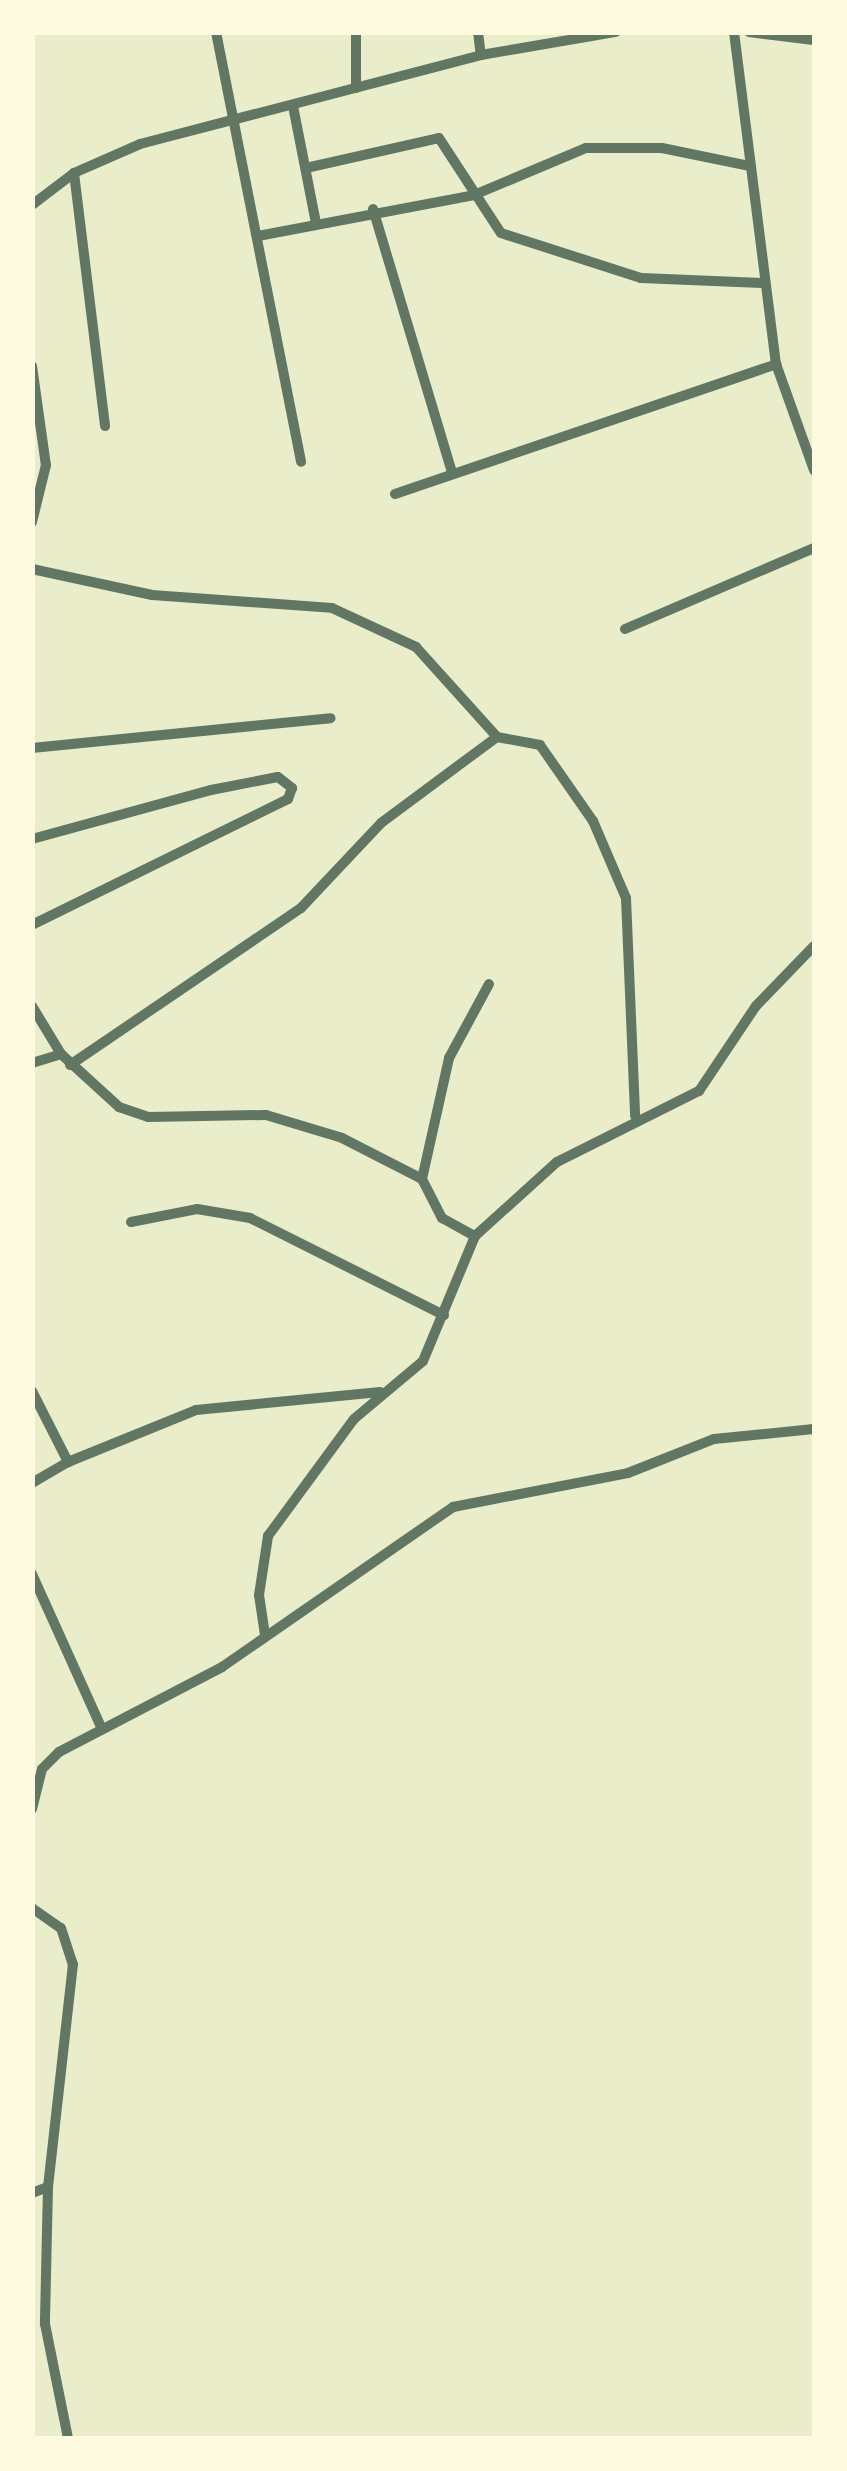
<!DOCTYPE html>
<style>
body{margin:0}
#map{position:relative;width:847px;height:2471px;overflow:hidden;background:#e9edc9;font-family:"Archivo Narrow",sans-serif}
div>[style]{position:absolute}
.minor>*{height:10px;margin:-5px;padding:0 5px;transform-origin:5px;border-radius:5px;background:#617663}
span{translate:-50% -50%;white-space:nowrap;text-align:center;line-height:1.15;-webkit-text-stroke:8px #fefae0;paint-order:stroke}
.frame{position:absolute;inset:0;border:35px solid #fefae0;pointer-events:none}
</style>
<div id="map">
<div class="minor">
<div style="left:216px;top:32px;width:438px;rotate:78.8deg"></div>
<div style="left:356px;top:32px;width:56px;rotate:90deg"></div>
<div style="left:478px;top:32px;width:23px;rotate:83deg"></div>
<div style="left:734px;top:32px;width:335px;rotate:82.8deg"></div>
<div style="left:776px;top:364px;width:113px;rotate:70.3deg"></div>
<div style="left:749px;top:32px;width:65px;rotate:7deg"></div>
<div style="left:293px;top:106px;width:119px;rotate:78.9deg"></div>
<div style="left:306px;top:168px;width:136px;rotate:-12.7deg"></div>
<div style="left:439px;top:138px;width:113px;rotate:56.9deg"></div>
<div style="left:501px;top:233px;width:147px;rotate:17.8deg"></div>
<div style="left:641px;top:278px;width:121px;rotate:2.4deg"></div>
<div style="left:74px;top:173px;width:255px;rotate:83deg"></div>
<div style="left:32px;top:205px;width:53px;rotate:-37.3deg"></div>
<div style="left:74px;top:173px;width:72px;rotate:-23.7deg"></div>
<div style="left:140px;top:144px;width:352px;rotate:-14.6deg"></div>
<div style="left:481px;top:55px;width:137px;rotate:-9.7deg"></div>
<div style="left:373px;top:209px;width:276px;rotate:73.3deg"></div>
<div style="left:258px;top:236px;width:220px;rotate:-10.7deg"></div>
<div style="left:474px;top:195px;width:121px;rotate:-22.8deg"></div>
<div style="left:586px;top:148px;width:76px"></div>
<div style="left:662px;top:148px;width:90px;rotate:11.6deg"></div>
<div style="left:32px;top:366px;width:100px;rotate:82deg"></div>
<div style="left:46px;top:465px;width:59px;rotate:103.8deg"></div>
<div style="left:395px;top:494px;width:403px;rotate:-18.8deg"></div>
<div style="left:32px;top:569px;width:123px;rotate:12.2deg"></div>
<div style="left:152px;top:595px;width:180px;rotate:4.1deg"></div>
<div style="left:332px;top:608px;width:93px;rotate:24.9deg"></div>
<div style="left:416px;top:647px;width:121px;rotate:48deg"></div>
<div style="left:497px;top:737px;width:44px;rotate:10.5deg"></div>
<div style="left:540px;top:745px;width:93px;rotate:55.1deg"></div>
<div style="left:593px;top:821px;width:84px;rotate:66.8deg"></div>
<div style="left:626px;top:898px;width:218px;rotate:87.6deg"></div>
<div style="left:625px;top:629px;width:206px;rotate:-23.2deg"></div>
<div style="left:32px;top:748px;width:300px;rotate:-5.7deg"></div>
<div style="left:32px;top:839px;width:186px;rotate:-15.3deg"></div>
<div style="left:211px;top:790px;width:68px;rotate:-11deg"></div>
<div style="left:278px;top:777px;width:18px;rotate:38deg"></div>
<div style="left:292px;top:788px;width:12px;rotate:110deg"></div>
<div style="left:288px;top:799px;width:285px;rotate:153.8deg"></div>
<div style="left:32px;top:1006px;width:56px;rotate:58.9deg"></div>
<div style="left:61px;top:1054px;width:79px;rotate:42.4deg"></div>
<div style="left:119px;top:1107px;width:31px;rotate:19deg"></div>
<div style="left:148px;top:1117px;width:118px;rotate:-1deg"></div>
<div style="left:266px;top:1115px;width:79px;rotate:16.8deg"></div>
<div style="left:342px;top:1138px;width:90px;rotate:27.1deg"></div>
<div style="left:422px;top:1179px;width:44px;rotate:62.9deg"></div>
<div style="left:442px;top:1218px;width:38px;rotate:29deg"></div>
<div style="left:32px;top:1063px;width:30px;rotate:-17deg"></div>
<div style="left:70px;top:1065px;width:279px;rotate:-34.2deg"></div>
<div style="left:301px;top:908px;width:117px;rotate:-46.7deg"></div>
<div style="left:381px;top:823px;width:144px;rotate:-36.6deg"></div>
<div style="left:422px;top:1179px;width:124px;rotate:-77.4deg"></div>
<div style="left:449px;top:1058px;width:84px;rotate:-61.6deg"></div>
<div style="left:131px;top:1222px;width:67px;rotate:-11.1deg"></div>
<div style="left:197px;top:1209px;width:54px;rotate:9.6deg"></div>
<div style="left:250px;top:1218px;width:217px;rotate:26.6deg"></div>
<div style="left:32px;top:1391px;width:80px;rotate:63.1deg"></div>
<div style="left:68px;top:1462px;width:42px;rotate:149.7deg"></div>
<div style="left:68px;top:1462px;width:138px;rotate:-22.1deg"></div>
<div style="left:196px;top:1410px;width:185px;rotate:-5.6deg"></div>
<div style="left:32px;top:1574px;width:170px;rotate:65.7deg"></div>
<div style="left:265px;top:1635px;width:40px;rotate:-98.5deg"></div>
<div style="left:259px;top:1595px;width:60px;rotate:-81.3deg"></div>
<div style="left:268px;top:1536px;width:145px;rotate:-53.7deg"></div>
<div style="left:354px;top:1419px;width:90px;rotate:-40deg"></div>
<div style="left:423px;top:1361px;width:135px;rotate:-67.4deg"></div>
<div style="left:475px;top:1236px;width:110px;rotate:-42.1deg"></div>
<div style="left:557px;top:1162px;width:159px;rotate:-26.6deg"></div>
<div style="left:699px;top:1091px;width:102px;rotate:-56.2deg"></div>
<div style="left:756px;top:1006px;width:83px;rotate:-46deg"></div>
<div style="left:32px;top:1809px;width:41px;rotate:-76deg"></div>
<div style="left:42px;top:1769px;width:24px;rotate:-45deg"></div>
<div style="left:59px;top:1752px;width:184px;rotate:-27.5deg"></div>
<div style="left:222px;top:1667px;width:281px;rotate:-34.7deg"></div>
<div style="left:453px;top:1507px;width:178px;rotate:-11deg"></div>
<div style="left:628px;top:1473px;width:92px;rotate:-21.6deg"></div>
<div style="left:714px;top:1439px;width:100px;rotate:-5.7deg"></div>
<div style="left:32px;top:1908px;width:35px;rotate:35deg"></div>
<div style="left:61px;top:1928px;width:38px;rotate:72deg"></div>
<div style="left:73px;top:1964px;width:224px;rotate:96.4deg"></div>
<div style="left:48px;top:2187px;width:137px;rotate:91.3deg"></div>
<div style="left:45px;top:2324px;width:116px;rotate:78.6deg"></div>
<div style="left:32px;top:2193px;width:17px;rotate:-21deg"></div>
</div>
<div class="frame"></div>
</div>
